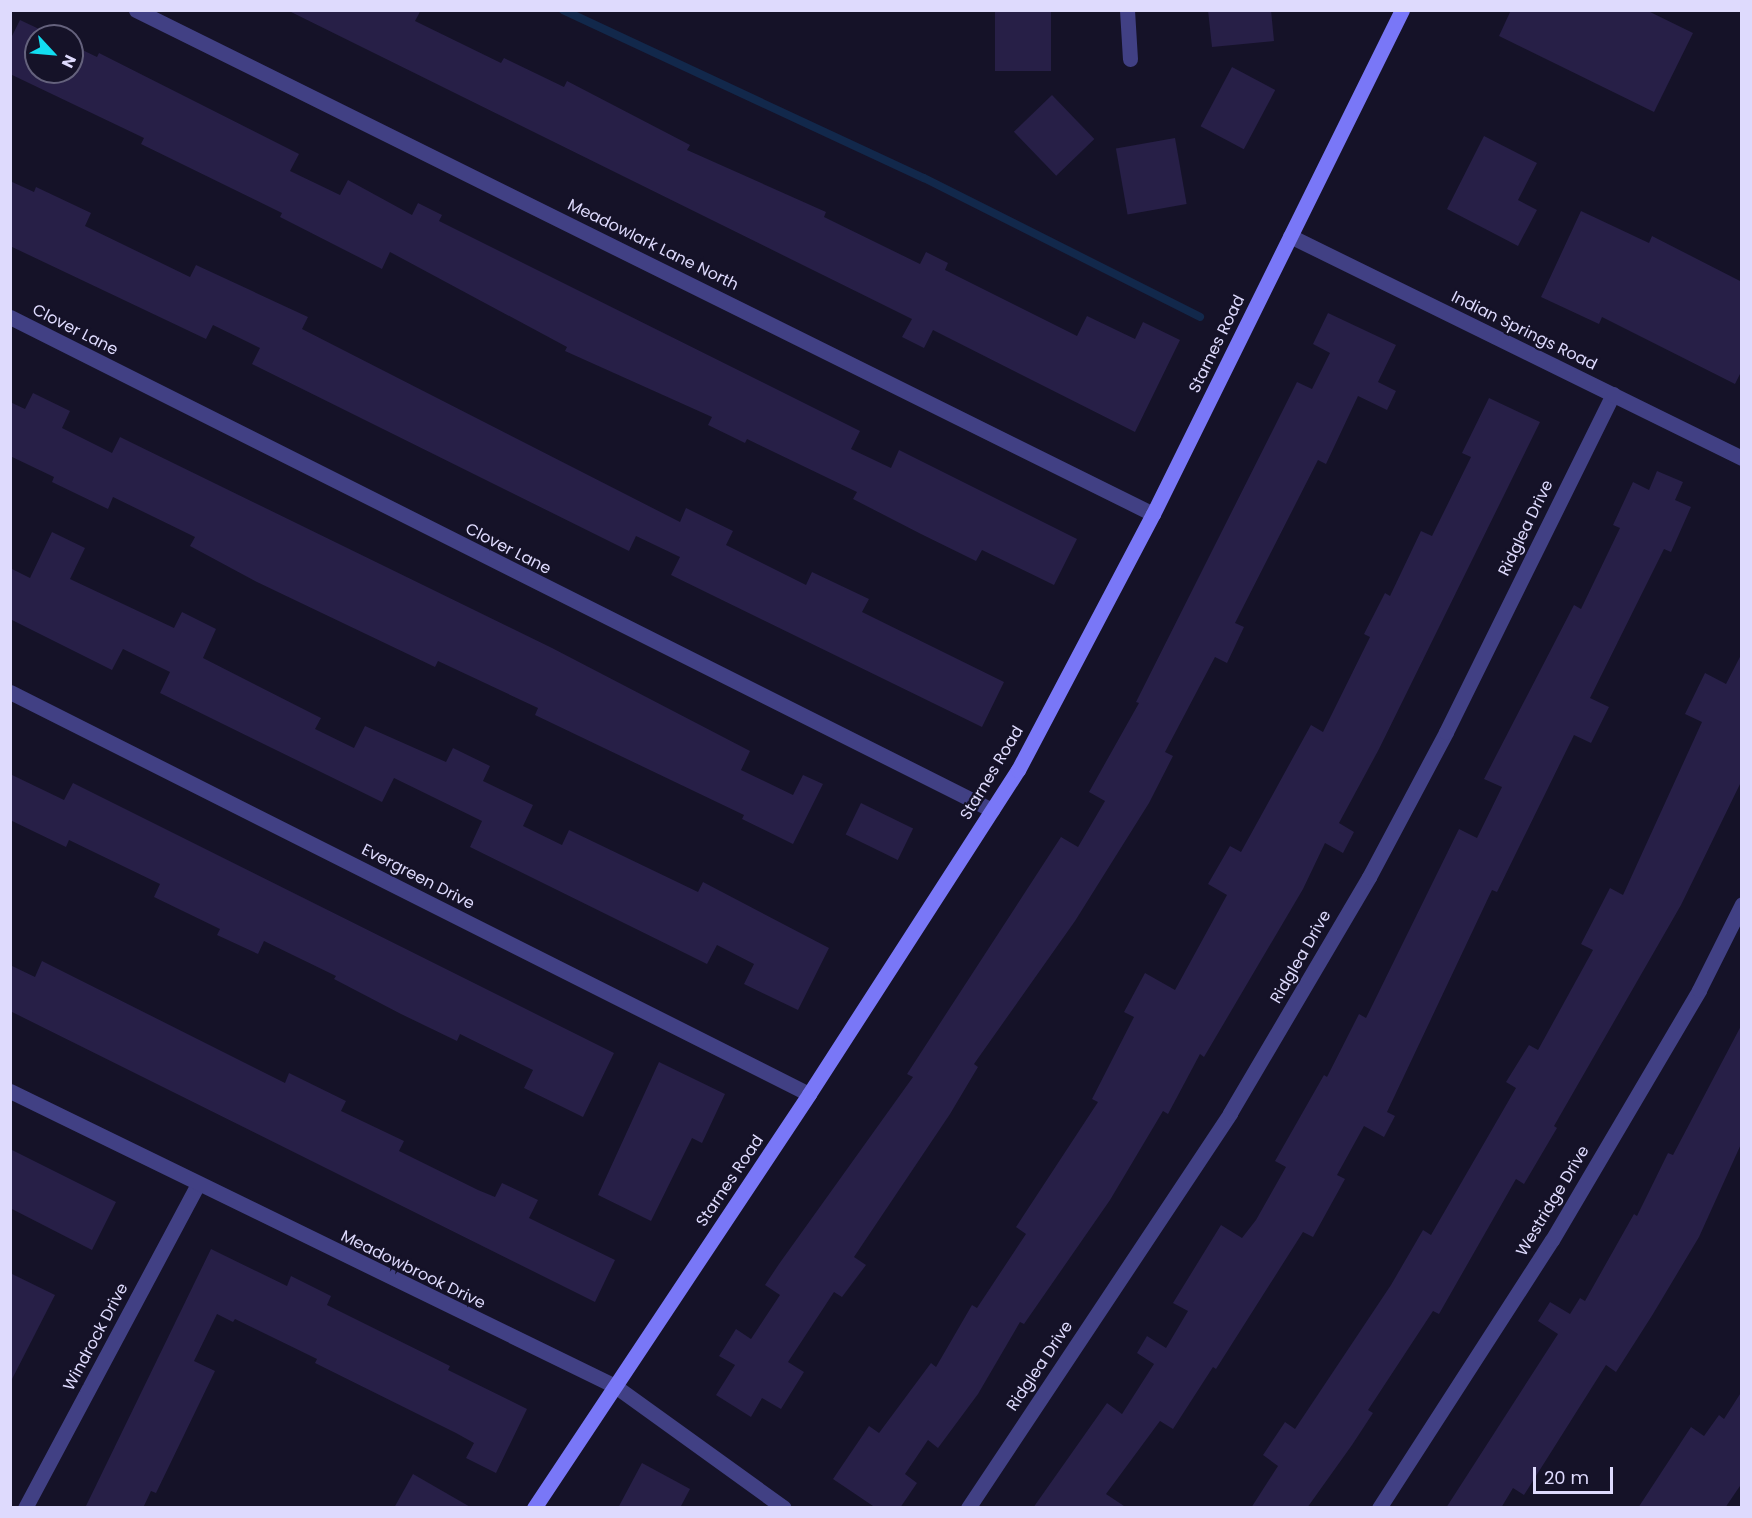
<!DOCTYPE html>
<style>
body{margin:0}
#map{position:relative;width:1752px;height:1518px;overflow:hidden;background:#151228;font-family:Poppins,sans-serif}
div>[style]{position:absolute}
.stream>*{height:8px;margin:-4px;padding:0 4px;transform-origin:4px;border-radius:4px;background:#12284b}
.building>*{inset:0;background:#271f47;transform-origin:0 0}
.minor>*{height:15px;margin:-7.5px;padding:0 7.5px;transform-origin:7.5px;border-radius:7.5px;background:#414084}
.tertiary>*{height:15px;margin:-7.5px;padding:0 7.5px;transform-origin:7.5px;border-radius:7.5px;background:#414084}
.secondary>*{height:15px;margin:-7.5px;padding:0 7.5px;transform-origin:7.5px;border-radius:7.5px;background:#7977f7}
span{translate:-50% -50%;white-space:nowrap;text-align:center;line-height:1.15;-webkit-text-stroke:4.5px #151228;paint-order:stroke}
.street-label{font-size:16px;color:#dedafd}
.frame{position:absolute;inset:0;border:12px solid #dedafd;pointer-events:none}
.north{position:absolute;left:24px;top:24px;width:60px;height:60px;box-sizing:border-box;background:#151228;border:2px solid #65627d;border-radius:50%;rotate:116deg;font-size:16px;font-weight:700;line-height:24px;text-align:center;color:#dedafd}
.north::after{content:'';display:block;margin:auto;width:21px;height:27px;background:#12ddf1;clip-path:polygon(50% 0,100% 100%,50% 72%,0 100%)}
.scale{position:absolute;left:1533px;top:1467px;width:80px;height:27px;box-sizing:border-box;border:3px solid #dedafd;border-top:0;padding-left:8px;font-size:18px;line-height:21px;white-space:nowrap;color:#dedafd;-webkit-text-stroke:4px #151228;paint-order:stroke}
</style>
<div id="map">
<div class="stream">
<div style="left:563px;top:10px;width:398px;rotate:25deg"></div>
<div style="left:924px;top:178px;width:309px;rotate:26.7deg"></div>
</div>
<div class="building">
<div style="clip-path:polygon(287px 10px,421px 10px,415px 21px,501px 63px,504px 58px,564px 87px,567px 81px,690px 145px,687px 150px,826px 212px,824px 217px,920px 264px,926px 252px,948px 263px,945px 270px,1077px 336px,1087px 316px,1135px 339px,1143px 322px,1180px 340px,1135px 432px,933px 330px,924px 348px,902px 337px,912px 319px)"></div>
<div style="left:995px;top:10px;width:56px;height:61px"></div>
<div style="clip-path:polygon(1208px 10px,1271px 10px,1274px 41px,1212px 47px)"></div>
<div style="clip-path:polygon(1511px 10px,1646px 10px,1693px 33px,1654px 112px,1499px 36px)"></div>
<div style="clip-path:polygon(20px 20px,54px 36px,36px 36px,36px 72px,72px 72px,72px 45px,97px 57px,99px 53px,299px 154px,290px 171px,340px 195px,348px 180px,412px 215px,418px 203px,442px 215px,439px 221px,860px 431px,851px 449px,891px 468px,899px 450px,1077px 539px,1054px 585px,982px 550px,976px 561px,921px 534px,853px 499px,857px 492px,747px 439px,745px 443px,708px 425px,712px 417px,565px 351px,567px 347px,390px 252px,382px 269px,280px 217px,282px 213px,141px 144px,144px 138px,10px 74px,10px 40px)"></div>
<div style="left:1232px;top:67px;width:49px;height:67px;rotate:28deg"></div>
<div style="left:1052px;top:95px;width:61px;height:53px;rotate:46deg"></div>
<div style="clip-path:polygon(1484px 136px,1537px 163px,1518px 200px,1537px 210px,1518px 246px,1447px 209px)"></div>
<div style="left:1175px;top:138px;width:67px;height:60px;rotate:80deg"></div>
<div style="clip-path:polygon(10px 181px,34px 192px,36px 187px,91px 213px,85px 226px,190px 277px,196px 265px,308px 317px,302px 329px,680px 522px,686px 508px,733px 531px,726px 545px,806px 585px,812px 572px,869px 599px,862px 612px,1004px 682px,982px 727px,671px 575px,680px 557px,636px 536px,629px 551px,252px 364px,260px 348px,213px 325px,206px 339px,10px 246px)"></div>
<div style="clip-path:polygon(1581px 211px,1649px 243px,1652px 236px,1742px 282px,1742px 370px,1735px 384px,1602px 317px,1599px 324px,1541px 297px)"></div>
<div style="clip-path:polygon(1328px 313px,1396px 345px,1378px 382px,1396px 391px,1387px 410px,1358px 396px,1326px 464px,1318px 460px,1235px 623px,1244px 627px,1227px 663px,1215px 657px,1165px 752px,1173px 756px,1149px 803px,1075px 921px,974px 1064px,978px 1067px,950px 1114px,854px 1257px,866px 1265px,842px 1297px,834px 1292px,788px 1362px,804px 1372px,781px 1409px,762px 1398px,751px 1417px,716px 1395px,735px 1365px,719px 1356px,736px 1329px,751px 1339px,780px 1295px,765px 1285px,779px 1264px,913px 1077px,907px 1074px,1061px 837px,1078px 847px,1105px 801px,1089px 792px,1139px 703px,1136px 702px,1297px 382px,1312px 389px,1330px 353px,1313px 344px)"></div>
<div style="clip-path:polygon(33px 393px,70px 411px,62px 428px,112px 453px,120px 437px,552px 648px,750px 751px,741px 770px,793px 795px,803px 775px,823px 784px,793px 844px,742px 819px,744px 815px,535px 715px,538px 708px,438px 661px,435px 667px,257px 582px,190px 546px,195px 537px,113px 497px,108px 509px,52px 482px,54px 477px,10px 456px,10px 402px,25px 409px)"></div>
<div style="clip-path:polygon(1489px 398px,1540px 422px,1379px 749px,1339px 823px,1354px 832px,1343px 853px,1325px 843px,1303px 889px,1204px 1057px,1200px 1054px,1168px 1114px,1163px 1111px,1110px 1200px,1024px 1324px,1020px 1322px,978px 1394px,938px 1448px,928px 1440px,905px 1474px,917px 1483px,900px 1508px,876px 1508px,833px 1479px,869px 1426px,879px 1433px,931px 1363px,936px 1367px,972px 1305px,977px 1308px,1026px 1234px,1016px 1227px,1098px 1102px,1092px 1099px,1134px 1017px,1124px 1012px,1145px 973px,1175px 990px,1227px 895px,1208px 884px,1230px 846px,1241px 852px,1311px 725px,1323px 732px,1370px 637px,1364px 634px,1385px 593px,1390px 596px,1421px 531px,1432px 536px,1471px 457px,1462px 453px)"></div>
<div style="clip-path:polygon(1657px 471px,1683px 482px,1675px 500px,1691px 507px,1671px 552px,1664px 549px,1590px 698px,1609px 707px,1591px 743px,1574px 735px,1497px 892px,1492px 890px,1387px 1112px,1395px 1116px,1384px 1137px,1364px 1126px,1337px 1175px,1345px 1179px,1313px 1237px,1303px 1232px,1216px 1369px,1213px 1367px,1173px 1429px,1160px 1421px,1106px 1494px,1127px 1508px,1033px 1508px,1107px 1403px,1122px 1414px,1154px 1364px,1137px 1353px,1147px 1336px,1166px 1348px,1188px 1311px,1173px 1303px,1221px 1225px,1242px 1238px,1256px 1220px,1286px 1167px,1275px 1161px,1324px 1075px,1327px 1077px,1359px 1014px,1366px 1018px,1459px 829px,1477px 838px,1502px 787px,1484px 779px,1574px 605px,1581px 609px,1620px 528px,1613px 525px,1633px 482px,1649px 490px)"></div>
<div style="clip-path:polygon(52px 532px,85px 548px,70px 579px,174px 628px,182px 612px,216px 629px,203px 658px,321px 718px,315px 729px,354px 748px,365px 726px,446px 762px,453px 748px,490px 766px,483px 781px,533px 805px,523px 826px,562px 845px,569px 830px,698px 892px,703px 882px,829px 948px,798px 1010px,744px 984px,754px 964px,717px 945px,707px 964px,470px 847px,482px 821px,394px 778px,382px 802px,160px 693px,170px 672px,123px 649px,112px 670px,10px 619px,10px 568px,30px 578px)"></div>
<div style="clip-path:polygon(1742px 653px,1742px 780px,1681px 905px,1554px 1126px,1557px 1128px,1524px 1184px,1516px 1179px,1439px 1314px,1433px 1311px,1368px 1410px,1373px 1413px,1352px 1445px,1307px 1508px,1251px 1508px,1278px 1466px,1263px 1455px,1285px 1422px,1295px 1429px,1391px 1285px,1423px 1230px,1431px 1235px,1516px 1088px,1506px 1082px,1529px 1045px,1538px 1050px,1593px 950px,1581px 944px,1610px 888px,1623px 895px,1702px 722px,1685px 714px,1705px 673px,1726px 684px)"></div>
<div style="clip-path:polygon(10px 774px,64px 800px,73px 783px,614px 1053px,583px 1117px,524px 1088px,533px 1070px,460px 1034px,457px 1041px,401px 1014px,334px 979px,336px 976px,264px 941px,258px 954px,217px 935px,220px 929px,154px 897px,160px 884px,69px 840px,66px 847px,10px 820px)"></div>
<div style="left:861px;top:803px;width:58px;height:35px;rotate:26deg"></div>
<div style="clip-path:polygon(42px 961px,285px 1083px,289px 1073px,346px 1101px,341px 1111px,404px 1141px,399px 1151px,478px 1190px,495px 1197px,502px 1183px,538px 1200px,529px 1218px,615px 1260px,595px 1302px,10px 1011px,10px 965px,35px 977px)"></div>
<div style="clip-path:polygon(1742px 1024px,1742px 1142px,1699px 1237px,1653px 1314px,1616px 1372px,1606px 1365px,1524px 1495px,1513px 1488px,1501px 1508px,1446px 1508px,1558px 1334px,1538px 1321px,1550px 1302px,1570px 1314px,1580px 1298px,1585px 1301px,1634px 1214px,1637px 1216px,1668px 1153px,1673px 1155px)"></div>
<div style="clip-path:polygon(659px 1062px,725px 1094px,702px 1143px,692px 1138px,651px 1221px,598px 1195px)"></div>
<div style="clip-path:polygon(10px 1149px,116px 1202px,92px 1250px,10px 1208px)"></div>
<div style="clip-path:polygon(211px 1249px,287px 1286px,291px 1276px,331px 1296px,327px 1305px,450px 1366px,448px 1370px,527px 1409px,496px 1473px,466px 1458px,474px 1443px,456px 1433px,315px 1363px,317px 1359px,235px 1319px,233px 1322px,217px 1314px,194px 1361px,215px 1371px,156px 1493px,151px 1491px,143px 1508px,85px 1508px)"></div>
<div style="clip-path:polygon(10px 1273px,55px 1295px,10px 1383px)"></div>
<div style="clip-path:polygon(1742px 1391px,1742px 1483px,1725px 1508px,1638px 1508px,1691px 1427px,1704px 1436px,1719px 1415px,1724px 1419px)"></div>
<div style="clip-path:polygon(642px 1463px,690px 1489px,680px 1508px,618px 1508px)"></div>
<div style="clip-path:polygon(413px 1474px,472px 1508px,394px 1508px)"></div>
</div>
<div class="minor">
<div style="left:136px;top:10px;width:1135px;rotate:26.36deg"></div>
<div style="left:1127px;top:10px;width:49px;rotate:86.5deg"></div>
<div style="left:10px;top:317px;width:1099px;rotate:26.66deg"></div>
<div style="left:10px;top:692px;width:894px;rotate:26.71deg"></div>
<div style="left:25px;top:1508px;width:367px;rotate:-61.9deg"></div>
<div style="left:968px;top:1508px;width:474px;rotate:-56.4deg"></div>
<div style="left:1230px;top:1113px;width:274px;rotate:-59.5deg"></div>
<div style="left:1369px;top:877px;width:164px;rotate:-62deg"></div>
<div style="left:1446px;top:732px;width:377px;rotate:-63.7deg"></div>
<div style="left:1379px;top:1508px;width:319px;rotate:-57.2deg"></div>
<div style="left:1552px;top:1240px;width:290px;rotate:-59.5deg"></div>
<div style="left:1699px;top:990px;width:96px;rotate:-63.4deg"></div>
</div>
<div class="tertiary">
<div style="left:1290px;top:236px;width:504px;rotate:26.16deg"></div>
<div style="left:10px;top:1091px;width:673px;rotate:25.99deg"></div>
<div style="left:615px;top:1386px;width:208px;rotate:35.8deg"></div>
</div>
<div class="secondary">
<div style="left:534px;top:1508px;width:497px;rotate:-56.4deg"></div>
<div style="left:809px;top:1094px;width:386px;rotate:-57.2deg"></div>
<div style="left:1018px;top:770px;width:289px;rotate:-62.2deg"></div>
<div style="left:1153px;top:514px;width:562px;rotate:-63.71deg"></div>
</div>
<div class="street-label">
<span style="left:653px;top:245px;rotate:26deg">Meadowlark Lane North</span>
<span style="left:75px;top:330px;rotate:27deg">Clover Lane</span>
<span style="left:1524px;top:331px;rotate:26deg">Indian Springs Road</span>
<span style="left:1217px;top:344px;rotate:-64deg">Starnes Road</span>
<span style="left:1526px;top:528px;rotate:-64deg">Ridglea Drive</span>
<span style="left:508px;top:549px;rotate:27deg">Clover Lane</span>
<span style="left:992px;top:773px;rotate:-59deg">Starnes Road</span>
<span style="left:418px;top:877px;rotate:27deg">Evergreen Drive</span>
<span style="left:1301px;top:957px;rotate:-60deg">Ridglea Drive</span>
<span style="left:730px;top:1181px;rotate:-56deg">Starnes Road</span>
<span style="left:1553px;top:1201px;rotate:-59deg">Westridge Drive</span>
<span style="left:413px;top:1270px;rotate:26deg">Meadowbrook Drive</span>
<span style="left:96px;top:1337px;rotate:-62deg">Windrock Drive</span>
<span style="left:1040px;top:1366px;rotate:-56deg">Ridglea Drive</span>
</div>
<div class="frame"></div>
<div class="north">N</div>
<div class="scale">20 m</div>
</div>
